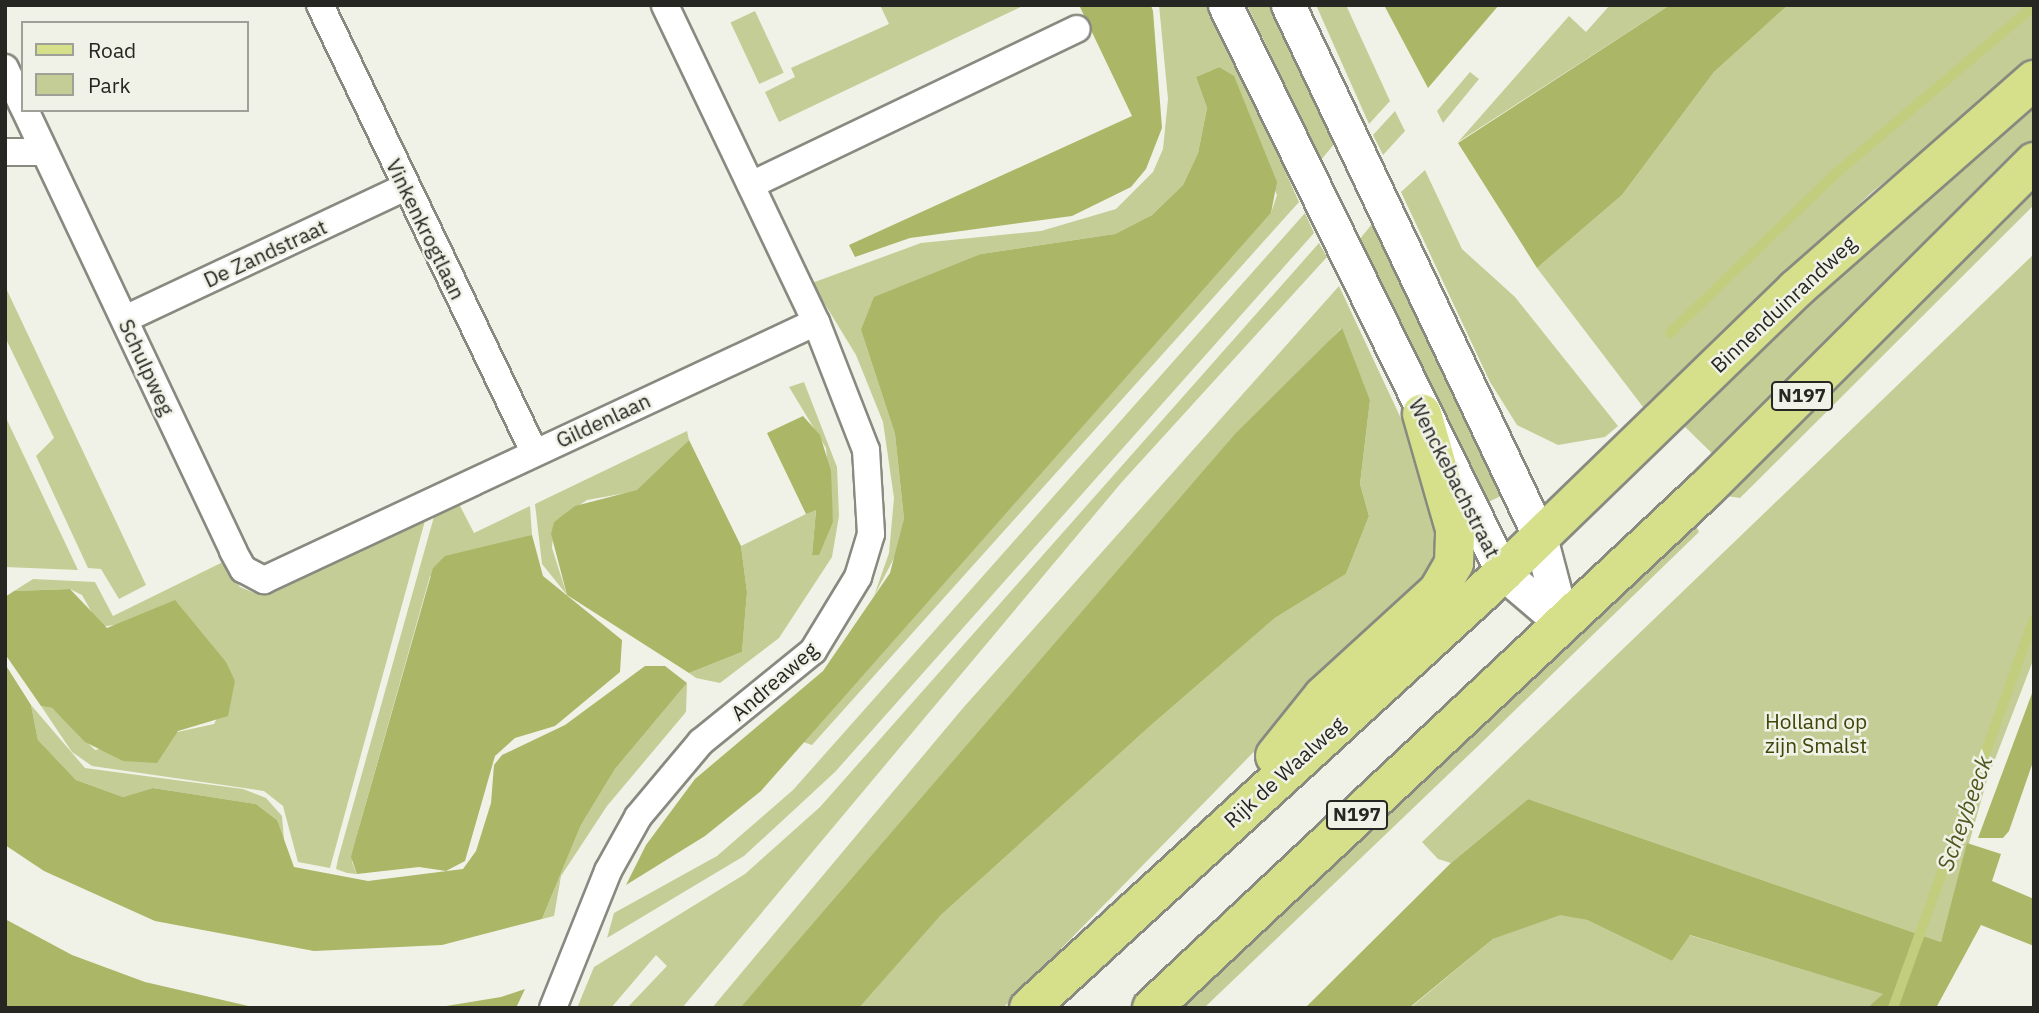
<!DOCTYPE html>
<style>
body{margin:0}
#map{position:relative;width:2039px;height:1013px;overflow:hidden;background:#f0f2e7;font-family:"IBM Plex Sans",sans-serif}
div>[style]{position:absolute}
.green>*{inset:0;background:#c4cd95;transform-origin:0 0}
.forest>*{inset:0;background:#abb667}
.stream>*{height:10px;margin:-5px;padding:0 5px;transform-origin:5px;border-radius:5px;background:#c2cd7d}
.roads{filter:drop-shadow(2px 0 #888a80) drop-shadow(-2px 0 #888a80) drop-shadow(0 2px #888a80) drop-shadow(0 -2px #888a80)}
.minor>*{height:26px;margin:-13px;padding:0 13px;transform-origin:13px;border-radius:13px;background:#fff}
.tertiary>*{height:33px;margin:-16.5px;padding:0 16.5px;transform-origin:16.5px;border-radius:16.5px;background:#fff}
.primary>*{height:38px;margin:-19px;padding:0 19px;transform-origin:19px;border-radius:19px;background:#d6df89}
span{translate:-50% -50%;white-space:nowrap;text-align:center;line-height:1.15;-webkit-text-stroke:5px #f0f2e7;paint-order:stroke}
.shield-label span{padding:2px 5px;background:#f0f2e7;border:2px solid;border-radius:5px;-webkit-text-stroke-width:0}
.shield-label{font-size:19px;color:#262622;font-weight:700}
.street-label{font-size:21px;color:#262622}
.park-label{font-size:21px;color:#3f4506}
.water-label{font-size:23px;color:#51571d;font-style:italic}
.frame{position:absolute;inset:0;border:7px solid #262622;pointer-events:none}
.legend{position:absolute;left:21px;top:21px;width:228px;height:91px;box-sizing:border-box;background:#f0f2e7;border:2px solid #9fa098;margin:0;padding:9px 12px;list-style:none;font-size:21px;color:#262622}
.legend li{display:flex;align-items:center;gap:14px;height:35px}
.legend b{width:35px;border:2px solid #9fa098}
</style>
<div id="map">
<div class="green">
<div style="clip-path:polygon(880px 5px,1025px 5px,779px 122px,765px 92px,795px 77px,791px 68px,889px 24px)"></div>
<div style="clip-path:polygon(1159px 5px,1211px 5px,1299px 202px,812px 745px,803px 742px,1271px 213px,1277px 195px,1219px 67px,1196px 77px,1207px 108px,1198px 153px,1183px 185px,1152px 215px,1115px 234px,981px 254px,861px 330px,895px 434px,904px 519px,901px 545px,874px 596px,889px 553px,894px 498px,883px 422px,856px 355px,812px 283px,921px 243px,1041px 231px,1116px 209px,1153px 172px,1163px 149px,1168px 99px)"></div>
<div style="clip-path:polygon(1247px 5px,1270px 5px,1335px 143px,1321px 160px)"></div>
<div style="clip-path:polygon(1316px 5px,1346px 5px,1390px 101px,1369px 124px)"></div>
<div style="clip-path:polygon(1610px 5px,1670px 5px,1458px 142px,1569px 16px,1586px 32px)"></div>
<div style="clip-path:polygon(1788px 5px,2034px 5px,2034px 61px,1871px 193px,1643px 407px,1537px 268px,1622px 195px,1714px 72px)"></div>
<div style="left:755px;top:11px;width:68px;height:27px;rotate:65deg"></div>
<div style="clip-path:polygon(1470px 72px,1479px 79px,1443px 123px,1437px 111px)"></div>
<div style="clip-path:polygon(2034px 100px,2034px 144px,1721px 462px,1680px 422px)"></div>
<div style="clip-path:polygon(1395px 111px,1405px 131px,1383px 155px,1373px 135px)"></div>
<div style="clip-path:polygon(1425px 170px,1462px 249px,1515px 297px,1618px 426px,1605px 437px,1558px 445px,1517px 425px,1490px 382px,1401px 192px)"></div>
<div style="clip-path:polygon(2034px 174px,2034px 205px,1740px 498px,1726px 496px)"></div>
<div style="clip-path:polygon(1305px 213px,1314px 233px,835px 772px,744px 856px,607px 938px,614px 913px,717px 856px,793px 790px)"></div>
<div style="clip-path:polygon(1372px 224px,1503px 495px,1482px 505px,1359px 240px)"></div>
<div style="clip-path:polygon(1319px 243px,1327px 257px,1121px 483px,682px 1008px,627px 1008px,667px 966px,656px 955px,611px 1008px,577px 1008px,594px 967px,745px 874px,820px 807px)"></div>
<div style="clip-path:polygon(2034px 254px,2034px 658px,1987px 780px,1941px 942px,1528px 799px,1451px 863px,1438px 859px,1422px 842px)"></div>
<div style="clip-path:polygon(5px 286px,146px 585px,119px 599px,101px 569px,88px 568px,36px 456px,54px 438px,5px 337px)"></div>
<div style="clip-path:polygon(1339px 286px,1433px 487px,1436px 552px,1429px 573px,1003px 1008px,859px 1008px,941px 915px,1149px 727px,1275px 618px,1346px 574px,1369px 516px,1360px 484px,1370px 400px,1341px 328px,740px 1008px,712px 1008px,963px 708px)"></div>
<div style="clip-path:polygon(804px 382px,837px 467px,839px 516px,832px 557px,779px 638px,720px 683px,696px 678px,689px 673px,742px 652px,747px 592px,741px 546px,816px 509px,812px 555px,833px 522px,826px 448px,789px 387px)"></div>
<div style="clip-path:polygon(7px 420px,78px 570px,5px 567px)"></div>
<div style="clip-path:polygon(687px 431px,689px 440px,637px 491px,587px 500px,554px 522px,552px 548px,567px 595px,542px 564px,535px 504px)"></div>
<div style="clip-path:polygon(458px 502px,474px 533px,530px 506px,532px 535px,430px 576px,358px 831px,352px 862px,357px 874px,347px 873px,336px 869px,338px 859px,435px 513px)"></div>
<div style="clip-path:polygon(426px 517px,330px 868px,298px 862px,283px 806px,264px 791px,92px 766px,72px 752px,41px 706px,52px 708px,95px 750px,214px 724px,235px 681px,214px 652px,121px 624px,100px 627px,82px 595px,70px 589px,14px 591px,33px 579px,95px 582px,113px 616px,225px 561px,240px 587px,260px 595px)"></div>
<div style="clip-path:polygon(1692px 518px,1699px 532px,1477px 747px,1204px 1008px,1184px 1008px)"></div>
<div style="clip-path:polygon(687px 683px,686px 712px,607px 806px,561px 876px,554px 916px,542px 919px,581px 825px,615px 769px)"></div>
<div style="clip-path:polygon(31px 705px,85px 768px,243px 789px,266px 798px,282px 816px,285px 852px,277px 820px,256px 804px,153px 788px,123px 797px,76px 780px,38px 740px)"></div>
<div style="clip-path:polygon(1560px 914px,1587px 920px,1672px 961px,1689px 935px,1884px 994px,1867px 1008px,1410px 1008px,1493px 939px)"></div>
</div>
<div class="forest">
<div style="clip-path:polygon(1079px 5px,1151px 5px,1153px 11px,1162px 128px,1146px 169px,1131px 187px,1072px 216px,910px 238px,855px 257px,849px 245px,1132px 116px)"></div>
<div style="clip-path:polygon(1384px 5px,1499px 5px,1428px 88px)"></div>
<div style="clip-path:polygon(1670px 5px,1788px 5px,1714px 72px,1622px 195px,1537px 268px,1458px 143px)"></div>
<div style="clip-path:polygon(1219px 67px,1234px 76px,1277px 182px,1271px 213px,761px 791px,705px 836px,626px 885px,646px 845px,695px 779px,823px 671px,890px 573px,904px 519px,895px 434px,861px 330px,874px 297px,981px 254px,1115px 234px,1152px 215px,1183px 185px,1198px 153px,1207px 108px,1196px 77px)"></div>
<div style="clip-path:polygon(1342px 328px,1370px 400px,1360px 484px,1369px 516px,1346px 574px,1275px 618px,1149px 727px,941px 915px,859px 1008px,740px 1008px,1235px 434px)"></div>
<div style="clip-path:polygon(803px 416px,820px 435px,831px 471px,833px 522px,819px 555px,812px 555px,816px 510px,806px 514px,767px 433px)"></div>
<div style="clip-path:polygon(689px 440px,741px 546px,747px 592px,742px 652px,689px 673px,567px 595px,551px 534px,554px 522px,575px 506px,637px 490px)"></div>
<div style="clip-path:polygon(532px 535px,543px 576px,622px 640px,620px 672px,555px 726px,515px 738px,495px 756px,465px 861px,446px 871px,419px 867px,357px 874px,351px 857px,358px 831px,433px 568px,445px 556px)"></div>
<div style="clip-path:polygon(70px 589px,107px 628px,175px 600px,226px 662px,235px 681px,228px 716px,178px 731px,157px 763px,123px 761px,85px 742px,52px 708px,41px 706px,5px 654px,5px 597px,14px 591px)"></div>
<div style="clip-path:polygon(5px 664px,31px 705px,38px 740px,76px 780px,123px 797px,153px 788px,256px 804px,277px 820px,294px 867px,368px 881px,463px 869px,476px 851px,491px 803px,494px 765px,502px 755px,565px 725px,645px 666px,665px 666px,687px 683px,615px 769px,581px 825px,542px 919px,442px 945px,314px 951px,155px 921px,44px 871px,5px 845px)"></div>
<div style="clip-path:polygon(2034px 688px,2034px 759px,2009px 831px,2003px 838px,1978px 838px)"></div>
<div style="clip-path:polygon(1528px 799px,1941px 942px,1967px 843px,2001px 854px,1992px 881px,2034px 899px,2034px 946px,1981px 925px,1936px 1008px,1867px 1008px,1883px 994px,1690px 935px,1672px 961px,1587px 920px,1560px 915px,1493px 939px,1409px 1008px,1305px 1008px,1451px 863px)"></div>
<div style="clip-path:polygon(5px 919px,72px 955px,145px 982px,257px 1008px,5px 1008px)"></div>
<div style="clip-path:polygon(525px 989px,516px 1008px,434px 1008px,501px 997px)"></div>
</div>
<div class="stream">
<div style="left:1670px;top:333px;width:229px;rotate:-43.9deg"></div>
<div style="left:1835px;top:174px;width:260px;rotate:-40.2deg"></div>
<div style="left:1893px;top:1008px;width:414px;rotate:-70.1deg"></div>
</div>
<div class="roads">
<div class="minor">
<div style="left:320px;top:5px;width:496px;rotate:64.4deg"></div>
<div style="left:5px;top:68px;width:42px;rotate:64.7deg"></div>
<div style="left:25px;top:110px;width:488px;rotate:64.7deg"></div>
<div style="left:233px;top:551px;width:21px;rotate:61deg"></div>
<div style="left:243px;top:569px;width:24px;rotate:28deg"></div>
<div style="left:264px;top:580px;width:609px;rotate:-25.05deg"></div>
<div style="left:816px;top:322px;width:351px;rotate:-115.5deg"></div>
<div style="left:5px;top:152px;width:39px"></div>
<div style="left:751px;top:185px;width:361px;rotate:-25.6deg"></div>
<div style="left:125px;top:319px;width:310px;rotate:-25.2deg"></div>
<div style="left:553px;top:1008px;width:148px;rotate:-68.1deg"></div>
<div style="left:608px;top:871px;width:62px;rotate:-60.9deg"></div>
<div style="left:638px;top:817px;width:98px;rotate:-50deg"></div>
<div style="left:701px;top:742px;width:144px;rotate:-39.1deg"></div>
<div style="left:813px;top:651px;width:87px;rotate:-58.7deg"></div>
<div style="left:858px;top:577px;width:45px;rotate:-73.2deg"></div>
<div style="left:871px;top:534px;width:84px;rotate:-93.4deg"></div>
<div style="left:866px;top:450px;width:137px;rotate:-111.3deg"></div>
</div>
<div class="tertiary">
<div style="left:1225px;top:5px;width:632px;rotate:63.92deg"></div>
<div style="left:1503px;top:573px;width:79px;rotate:40.4deg"></div>
<div style="left:1288px;top:5px;width:589px;rotate:64.65deg"></div>
<div style="left:1540px;top:537px;width:90px;rotate:75.2deg"></div>
</div>
<div class="primary">
<div style="left:1275px;top:756px;width:77px;rotate:-51.3deg"></div>
<div style="left:1323px;top:696px;width:156px;rotate:-42.4deg"></div>
<div style="left:1438px;top:591px;width:32px;rotate:-60deg"></div>
<div style="left:1454px;top:563px;width:34px;rotate:-88deg"></div>
<div style="left:1455px;top:529px;width:120px;rotate:-106deg"></div>
<div style="left:1029px;top:1008px;width:643px;rotate:-42.54deg"></div>
<div style="left:1503px;top:573px;width:408px;rotate:-44.1deg"></div>
<div style="left:1796px;top:289px;width:317px;rotate:-41.3deg"></div>
<div style="left:1152px;top:1008px;width:761px;rotate:-43.14deg"></div>
<div style="left:1707px;top:488px;width:462px;rotate:-44.9deg"></div>
</div>
</div>
<div class="shield-label">
<span style="left:1802px;top:396px">N197</span>
<span style="left:1357px;top:815px">N197</span>
</div>
<div class="street-label">
<span style="left:426px;top:229px;rotate:64deg">Vinkenkrogtlaan</span>
<span style="left:265px;top:253px;rotate:-25deg">De Zandstraat</span>
<span style="left:1783px;top:304px;rotate:-43deg">Binnenduinrandweg</span>
<span style="left:147px;top:367px;rotate:65deg">Schulpweg</span>
<span style="left:603px;top:420px;rotate:-25deg">Gildenlaan</span>
<span style="left:1455px;top:478px;rotate:63deg">Wenckebachstraat</span>
<span style="left:774px;top:681px;rotate:-41deg">Andreaweg</span>
<span style="left:1284px;top:772px;rotate:-42deg">Rijk de Waalweg</span>
</div>
<div class="park-label">
<span style="left:1816px;top:733px">Holland op<br>zijn Smalst</span>
</div>
<div class="water-label">
<span style="left:1964px;top:813px;rotate:-70deg">Scheybeeck</span>
</div>
<div class="frame"></div>
<ul class="legend">
<li><b style="height:9px;background:#d6df89"></b>Road</li>
<li><b style="height:19px;background:#c4cd95"></b>Park</li>
</ul>
</div>
